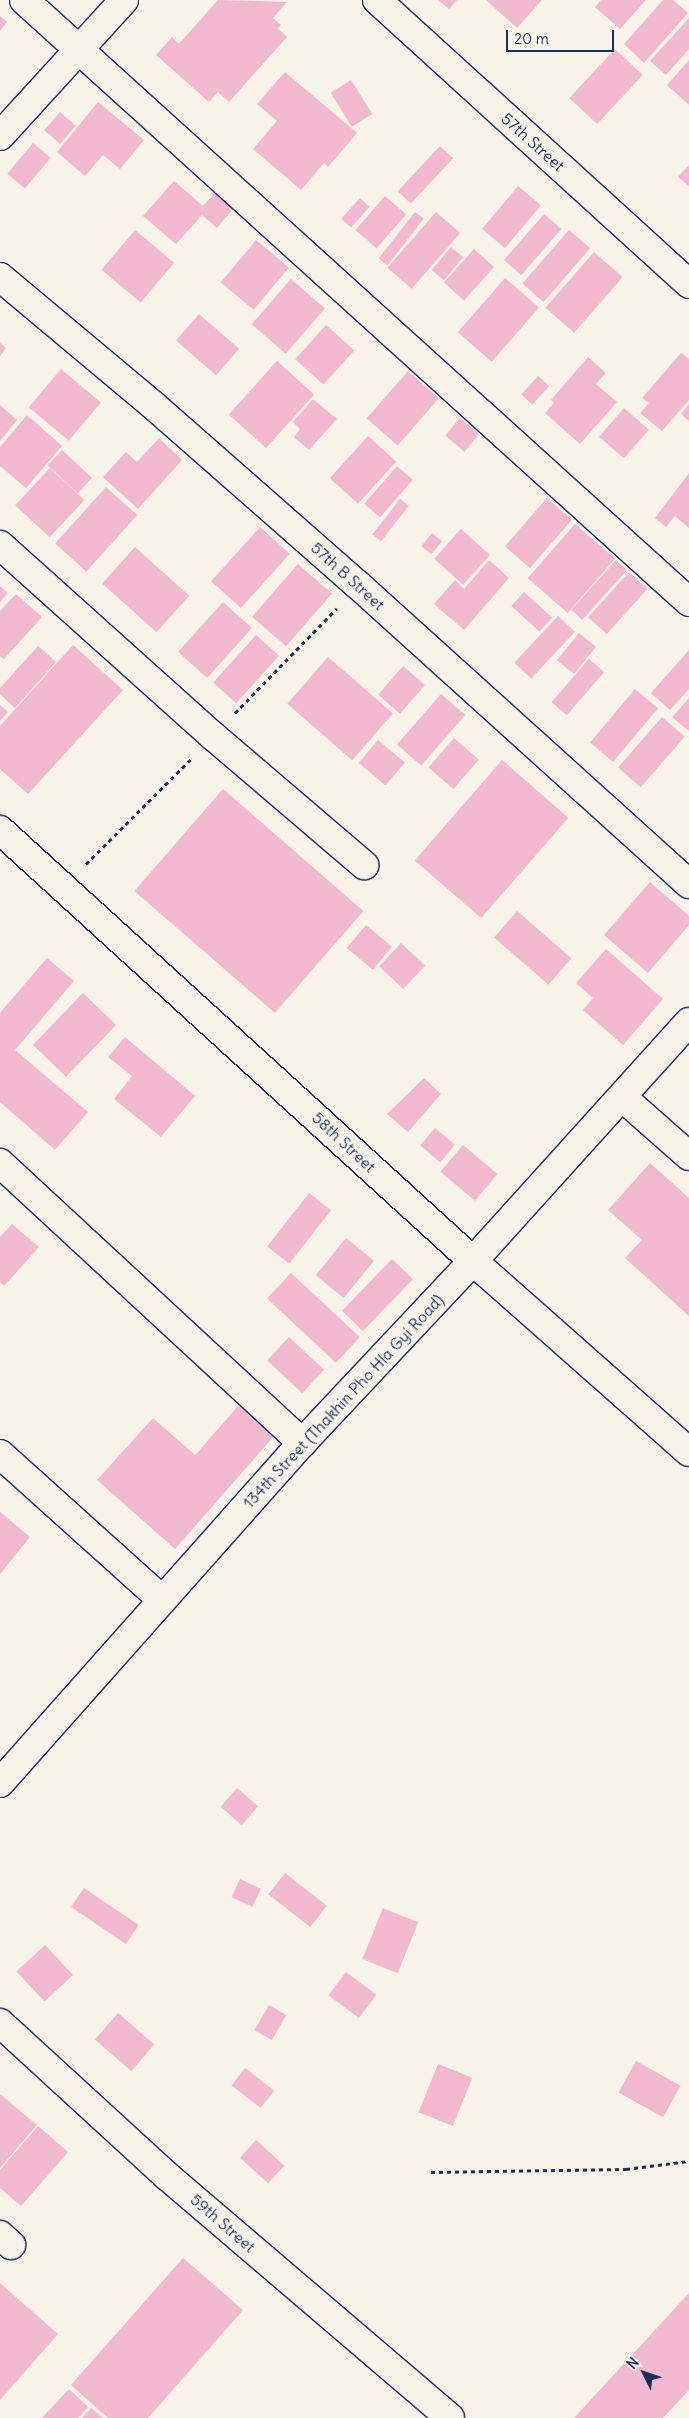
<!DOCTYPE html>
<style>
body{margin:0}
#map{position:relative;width:689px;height:2418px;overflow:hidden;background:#f7f3e8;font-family:Delius,sans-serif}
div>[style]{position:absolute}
.building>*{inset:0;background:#f2b9ce;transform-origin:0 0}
.path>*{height:3px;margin-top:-1.5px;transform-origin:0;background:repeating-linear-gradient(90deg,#1b2f5e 0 4px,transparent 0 8px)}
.roads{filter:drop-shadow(1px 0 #1b2f5e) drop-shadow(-1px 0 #1b2f5e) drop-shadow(0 1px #1b2f5e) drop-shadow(0 -1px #1b2f5e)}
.minor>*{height:28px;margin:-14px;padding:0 14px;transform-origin:14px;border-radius:14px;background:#f7f3e8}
.major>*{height:28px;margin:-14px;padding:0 14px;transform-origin:14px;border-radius:14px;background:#f7f3e8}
span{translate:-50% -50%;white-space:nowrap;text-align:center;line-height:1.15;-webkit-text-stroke:4px #f7f3e8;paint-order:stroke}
.street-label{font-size:16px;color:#1b2f5e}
.north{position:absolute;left:619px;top:2348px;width:50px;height:50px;-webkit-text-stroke:4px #f7f3e8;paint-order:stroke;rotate:311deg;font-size:14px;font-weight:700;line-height:20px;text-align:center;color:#1b2f5e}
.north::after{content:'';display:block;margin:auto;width:18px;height:22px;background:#1b2f5e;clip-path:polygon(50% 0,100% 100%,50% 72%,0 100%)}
.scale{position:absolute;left:506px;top:30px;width:108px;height:22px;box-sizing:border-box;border:2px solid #1b2f5e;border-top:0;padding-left:6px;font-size:15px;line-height:18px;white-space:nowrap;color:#1b2f5e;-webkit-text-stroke:4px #f7f3e8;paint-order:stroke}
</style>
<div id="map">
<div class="building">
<div style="clip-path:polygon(218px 0,287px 2px,273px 18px,281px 25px,277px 28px,287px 37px,229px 102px,218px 92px,209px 102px,156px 55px,172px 37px,179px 44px)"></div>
<div style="clip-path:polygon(438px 0,457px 0,449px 9px)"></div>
<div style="clip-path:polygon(486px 0,542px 0,517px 28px)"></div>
<div style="clip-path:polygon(601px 0,646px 0,620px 29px,595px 7px)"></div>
<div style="clip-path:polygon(663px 0,673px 0,688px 13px,644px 63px,624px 44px)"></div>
<div style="clip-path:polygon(0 16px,7px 22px,0 31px)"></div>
<div style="clip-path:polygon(689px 18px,689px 49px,666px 75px,650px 61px)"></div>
<div style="left:615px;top:49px;width:38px;height:67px;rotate:43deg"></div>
<div style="clip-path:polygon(689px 60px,689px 105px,667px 85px)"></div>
<div style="clip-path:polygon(285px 72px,357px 133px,328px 167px,324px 163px,301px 190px,253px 149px,277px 121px,257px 104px)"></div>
<div style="left:351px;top:80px;width:40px;height:24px;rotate:58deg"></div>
<div style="clip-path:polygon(98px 102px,144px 140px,120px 169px,103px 155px,85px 176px,57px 152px)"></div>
<div style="left:60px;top:112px;width:21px;height:24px;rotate:41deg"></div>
<div style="left:33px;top:143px;width:23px;height:40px;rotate:40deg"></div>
<div style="left:440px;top:146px;width:18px;height:62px;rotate:43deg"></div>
<div style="clip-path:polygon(689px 165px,689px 186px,678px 177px)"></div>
<div style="clip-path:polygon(174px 181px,203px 206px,215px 193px,233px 209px,217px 228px,202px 215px,176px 244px,143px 216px)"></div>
<div style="left:518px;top:186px;width:30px;height:56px;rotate:40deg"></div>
<div style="left:385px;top:196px;width:28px;height:45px;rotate:41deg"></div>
<div style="left:360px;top:198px;width:13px;height:28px;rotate:42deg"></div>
<div style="left:415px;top:212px;width:11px;height:59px;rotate:38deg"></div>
<div style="left:436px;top:212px;width:32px;height:74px;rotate:41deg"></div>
<div style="left:544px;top:214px;width:23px;height:61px;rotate:41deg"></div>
<div style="left:135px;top:230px;width:51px;height:52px;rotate:40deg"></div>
<div style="left:569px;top:230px;width:28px;height:71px;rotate:41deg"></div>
<div style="left:256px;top:240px;width:43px;height:55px;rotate:40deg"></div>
<div style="left:451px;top:247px;width:16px;height:30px;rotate:40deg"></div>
<div style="left:474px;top:249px;width:27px;height:45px;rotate:42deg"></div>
<div style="left:594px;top:252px;width:38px;height:74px;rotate:41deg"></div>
<div style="left:505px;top:278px;width:45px;height:72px;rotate:41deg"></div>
<div style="left:291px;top:279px;width:45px;height:60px;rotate:41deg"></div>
<div style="left:199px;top:314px;width:53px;height:35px;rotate:41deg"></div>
<div style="left:326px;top:325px;width:38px;height:46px;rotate:42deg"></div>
<div style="clip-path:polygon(0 343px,6px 348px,0 356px)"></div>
<div style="clip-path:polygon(681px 353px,689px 359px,689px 400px,662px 431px,640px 413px,649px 403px,642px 398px)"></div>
<div style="clip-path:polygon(588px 357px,606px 373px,596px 384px,617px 402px,580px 444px,545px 413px,554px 403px,551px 400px)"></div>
<div style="left:277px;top:361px;width:50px;height:72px;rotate:42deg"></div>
<div style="left:61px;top:369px;width:52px;height:50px;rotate:40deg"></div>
<div style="left:408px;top:371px;width:41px;height:63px;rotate:41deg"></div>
<div style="left:538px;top:376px;width:15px;height:25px;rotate:42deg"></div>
<div style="clip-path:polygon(313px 399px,337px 419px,309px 450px,294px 437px,300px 429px,293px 422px)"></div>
<div style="clip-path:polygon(689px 404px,689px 421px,681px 414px)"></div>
<div style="clip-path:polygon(0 405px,17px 420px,0 441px)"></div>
<div style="left:624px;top:408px;width:33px;height:38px;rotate:41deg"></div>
<div style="clip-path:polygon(27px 415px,62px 446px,26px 488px,0 466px,0 447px)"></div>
<div style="left:460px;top:418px;width:25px;height:23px;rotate:40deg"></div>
<div style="left:368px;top:436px;width:38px;height:57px;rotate:42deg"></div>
<div style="clip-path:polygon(159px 438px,182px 460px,138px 509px,103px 477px,126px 452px,137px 462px)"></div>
<div style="left:62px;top:450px;width:41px;height:21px;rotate:43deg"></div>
<div style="left:397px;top:466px;width:21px;height:50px;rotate:41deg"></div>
<div style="left:50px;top:468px;width:47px;height:51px;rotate:43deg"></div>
<div style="clip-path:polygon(689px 473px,689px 528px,675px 516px,666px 527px,655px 518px)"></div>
<div style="left:106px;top:487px;width:42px;height:76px;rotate:42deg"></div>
<div style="left:547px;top:498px;width:33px;height:64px;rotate:41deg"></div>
<div style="left:400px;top:499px;width:11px;height:45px;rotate:38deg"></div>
<div style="left:575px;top:524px;width:53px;height:72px;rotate:41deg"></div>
<div style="left:260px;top:527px;width:40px;height:73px;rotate:42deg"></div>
<div style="left:461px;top:529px;width:39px;height:40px;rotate:42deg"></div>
<div style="left:432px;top:533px;width:13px;height:17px;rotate:39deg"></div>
<div style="left:135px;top:547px;width:73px;height:49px;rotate:42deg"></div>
<div style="clip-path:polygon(489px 560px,509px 578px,464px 630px,434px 604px,455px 580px,464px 589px)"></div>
<div style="left:616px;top:560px;width:15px;height:67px;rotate:42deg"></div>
<div style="left:298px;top:564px;width:45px;height:70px;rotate:41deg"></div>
<div style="left:629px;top:572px;width:25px;height:61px;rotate:42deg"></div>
<div style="clip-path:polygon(0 586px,8px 593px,0 602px)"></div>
<div style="left:524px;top:592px;width:38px;height:19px;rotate:42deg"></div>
<div style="clip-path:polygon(16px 594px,42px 617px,4px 659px,0 656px,0 611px)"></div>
<div style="left:223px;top:602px;width:39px;height:67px;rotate:42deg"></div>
<div style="left:558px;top:616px;width:23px;height:64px;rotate:43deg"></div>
<div style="left:579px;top:633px;width:22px;height:35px;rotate:39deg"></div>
<div style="left:256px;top:635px;width:31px;height:64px;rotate:42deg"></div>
<div style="clip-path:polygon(73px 645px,123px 690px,28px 794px,0 769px,0 726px)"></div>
<div style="clip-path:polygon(38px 646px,56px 662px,15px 708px,0 694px,0 688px)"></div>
<div style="clip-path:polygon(689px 650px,689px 689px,670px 710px,651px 693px)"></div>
<div style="left:328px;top:657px;width:86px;height:62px;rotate:41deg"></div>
<div style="left:589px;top:659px;width:20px;height:57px;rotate:41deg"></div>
<div style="left:403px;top:666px;width:29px;height:38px;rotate:41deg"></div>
<div style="left:635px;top:689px;width:30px;height:70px;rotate:40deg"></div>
<div style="left:441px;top:694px;width:32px;height:67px;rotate:41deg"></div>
<div style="clip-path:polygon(689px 698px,689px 731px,672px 717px)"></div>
<div style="clip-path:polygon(0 705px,8px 712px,0 721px)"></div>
<div style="left:662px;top:717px;width:30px;height:67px;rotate:41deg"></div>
<div style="left:454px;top:738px;width:33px;height:39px;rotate:41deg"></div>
<div style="left:378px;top:740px;width:35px;height:30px;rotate:40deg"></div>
<div style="left:502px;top:760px;width:88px;height:133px;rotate:41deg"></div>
<div style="left:223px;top:789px;width:186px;height:135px;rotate:41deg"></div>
<div style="clip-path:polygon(650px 882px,689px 916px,689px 925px,648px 973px,604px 935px)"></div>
<div style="left:517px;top:911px;width:72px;height:35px;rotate:41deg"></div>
<div style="left:366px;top:925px;width:34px;height:30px;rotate:40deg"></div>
<div style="left:401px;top:943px;width:33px;height:32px;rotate:43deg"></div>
<div style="clip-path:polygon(606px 949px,663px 999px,623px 1045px,583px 1010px,593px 998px,576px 983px)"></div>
<div style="clip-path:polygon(47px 958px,74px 981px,15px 1050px,88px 1112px,55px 1150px,0 1102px,0 1013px)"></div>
<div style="left:83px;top:993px;width:46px;height:72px;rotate:44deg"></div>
<div style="clip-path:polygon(125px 1037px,195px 1096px,161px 1137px,114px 1099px,132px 1076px,108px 1057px)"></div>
<div style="clip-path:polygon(424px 1078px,441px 1094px,408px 1132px,387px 1114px)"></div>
<div style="left:435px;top:1128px;width:26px;height:23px;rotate:40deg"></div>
<div style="left:463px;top:1145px;width:45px;height:35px;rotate:40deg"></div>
<div style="clip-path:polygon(650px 1163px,689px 1198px,689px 1316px,625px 1258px,642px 1240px,608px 1210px)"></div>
<div style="left:309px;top:1193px;width:28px;height:68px;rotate:38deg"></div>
<div style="clip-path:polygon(12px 1224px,39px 1247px,4px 1286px,0 1282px,0 1237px)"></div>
<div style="left:346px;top:1238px;width:36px;height:48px;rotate:39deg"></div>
<div style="left:392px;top:1259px;width:29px;height:72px;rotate:44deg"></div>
<div style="left:291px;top:1273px;width:94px;height:35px;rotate:43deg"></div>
<div style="left:289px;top:1337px;width:48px;height:32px;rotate:43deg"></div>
<div style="clip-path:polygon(239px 1405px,274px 1436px,175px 1549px,97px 1480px,153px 1418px,195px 1455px)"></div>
<div style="clip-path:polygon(0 1512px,30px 1537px,0 1574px)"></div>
<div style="left:237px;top:1788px;width:28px;height:25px;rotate:41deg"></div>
<div style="left:285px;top:1873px;width:53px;height:27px;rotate:38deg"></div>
<div style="left:240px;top:1879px;width:23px;height:20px;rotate:25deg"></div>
<div style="left:84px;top:1888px;width:66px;height:23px;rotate:34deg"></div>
<div style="left:383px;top:1908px;width:38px;height:55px;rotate:22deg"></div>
<div style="left:45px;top:1945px;width:41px;height:39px;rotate:47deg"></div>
<div style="left:346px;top:1972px;width:38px;height:29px;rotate:37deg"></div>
<div style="left:269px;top:2005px;width:20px;height:29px;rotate:30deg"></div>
<div style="left:118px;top:2013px;width:48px;height:35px;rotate:41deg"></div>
<div style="left:636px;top:2061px;width:51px;height:36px;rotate:29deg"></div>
<div style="left:438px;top:2064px;width:37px;height:52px;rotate:22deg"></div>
<div style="left:245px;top:2068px;width:37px;height:22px;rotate:38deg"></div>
<div style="clip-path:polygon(0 2094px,37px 2125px,0 2168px)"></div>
<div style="clip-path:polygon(38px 2126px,68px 2152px,21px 2206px,0 2188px,0 2170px)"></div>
<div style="left:256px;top:2140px;width:38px;height:24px;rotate:42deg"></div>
<div style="clip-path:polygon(183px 2258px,243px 2310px,148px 2418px,108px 2418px,71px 2385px)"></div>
<div style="clip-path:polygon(0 2283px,58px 2334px,0 2400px)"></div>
<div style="clip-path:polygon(689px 2293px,689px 2390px,663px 2418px,574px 2418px)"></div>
<div style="clip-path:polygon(69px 2389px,88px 2407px,78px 2418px,42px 2418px)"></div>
<div style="clip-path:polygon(91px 2408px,103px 2418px,82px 2418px)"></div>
</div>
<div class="path">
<div style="left:235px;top:713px;width:146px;rotate:-45.8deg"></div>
<div style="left:86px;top:864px;width:148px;rotate:-45deg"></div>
<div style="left:431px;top:2172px;width:195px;rotate:-0.9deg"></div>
<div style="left:626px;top:2169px;width:64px;rotate:-7.2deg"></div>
</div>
<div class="roads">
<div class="minor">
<div style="left:24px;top:0;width:897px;rotate:42.15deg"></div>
<div style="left:377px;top:0;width:422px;rotate:42.3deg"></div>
<div style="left:0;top:136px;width:184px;rotate:-47.6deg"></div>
<div style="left:0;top:277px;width:199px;rotate:39.9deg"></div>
<div style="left:153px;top:405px;width:273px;rotate:41.3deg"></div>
<div style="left:358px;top:585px;width:446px;rotate:42.1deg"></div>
<div style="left:0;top:545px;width:286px;rotate:41.9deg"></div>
<div style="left:213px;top:736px;width:199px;rotate:40.5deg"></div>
<div style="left:622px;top:1097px;width:89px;rotate:41.4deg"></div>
<div style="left:0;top:1163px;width:412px;rotate:42.8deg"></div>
<div style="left:0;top:1454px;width:217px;rotate:42deg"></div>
<div style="left:0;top:1783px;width:455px;rotate:-48.4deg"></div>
<div style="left:302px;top:1443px;width:250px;rotate:-46.8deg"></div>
<div style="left:473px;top:1261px;width:322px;rotate:-47.9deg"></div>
<div style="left:0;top:2023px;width:226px;rotate:42.5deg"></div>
<div style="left:167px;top:2176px;width:372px;rotate:40.5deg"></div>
<div style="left:0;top:2235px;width:15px;rotate:42deg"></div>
</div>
<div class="major">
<div style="left:0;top:830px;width:640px;rotate:42.34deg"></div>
<div style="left:473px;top:1261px;width:288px;rotate:41.5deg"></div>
</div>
</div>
<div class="street-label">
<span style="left:533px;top:142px;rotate:42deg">57th Street</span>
<span style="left:348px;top:576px;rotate:42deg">57th B Street</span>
<span style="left:344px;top:1142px;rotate:43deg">58th Street</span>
<span style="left:343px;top:1401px;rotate:-47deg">134th Street (Thakhin Pho Hla Gyi Road)</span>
<span style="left:223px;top:2223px;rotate:41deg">59th Street</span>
</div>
<div class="north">N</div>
<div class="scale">20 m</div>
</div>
